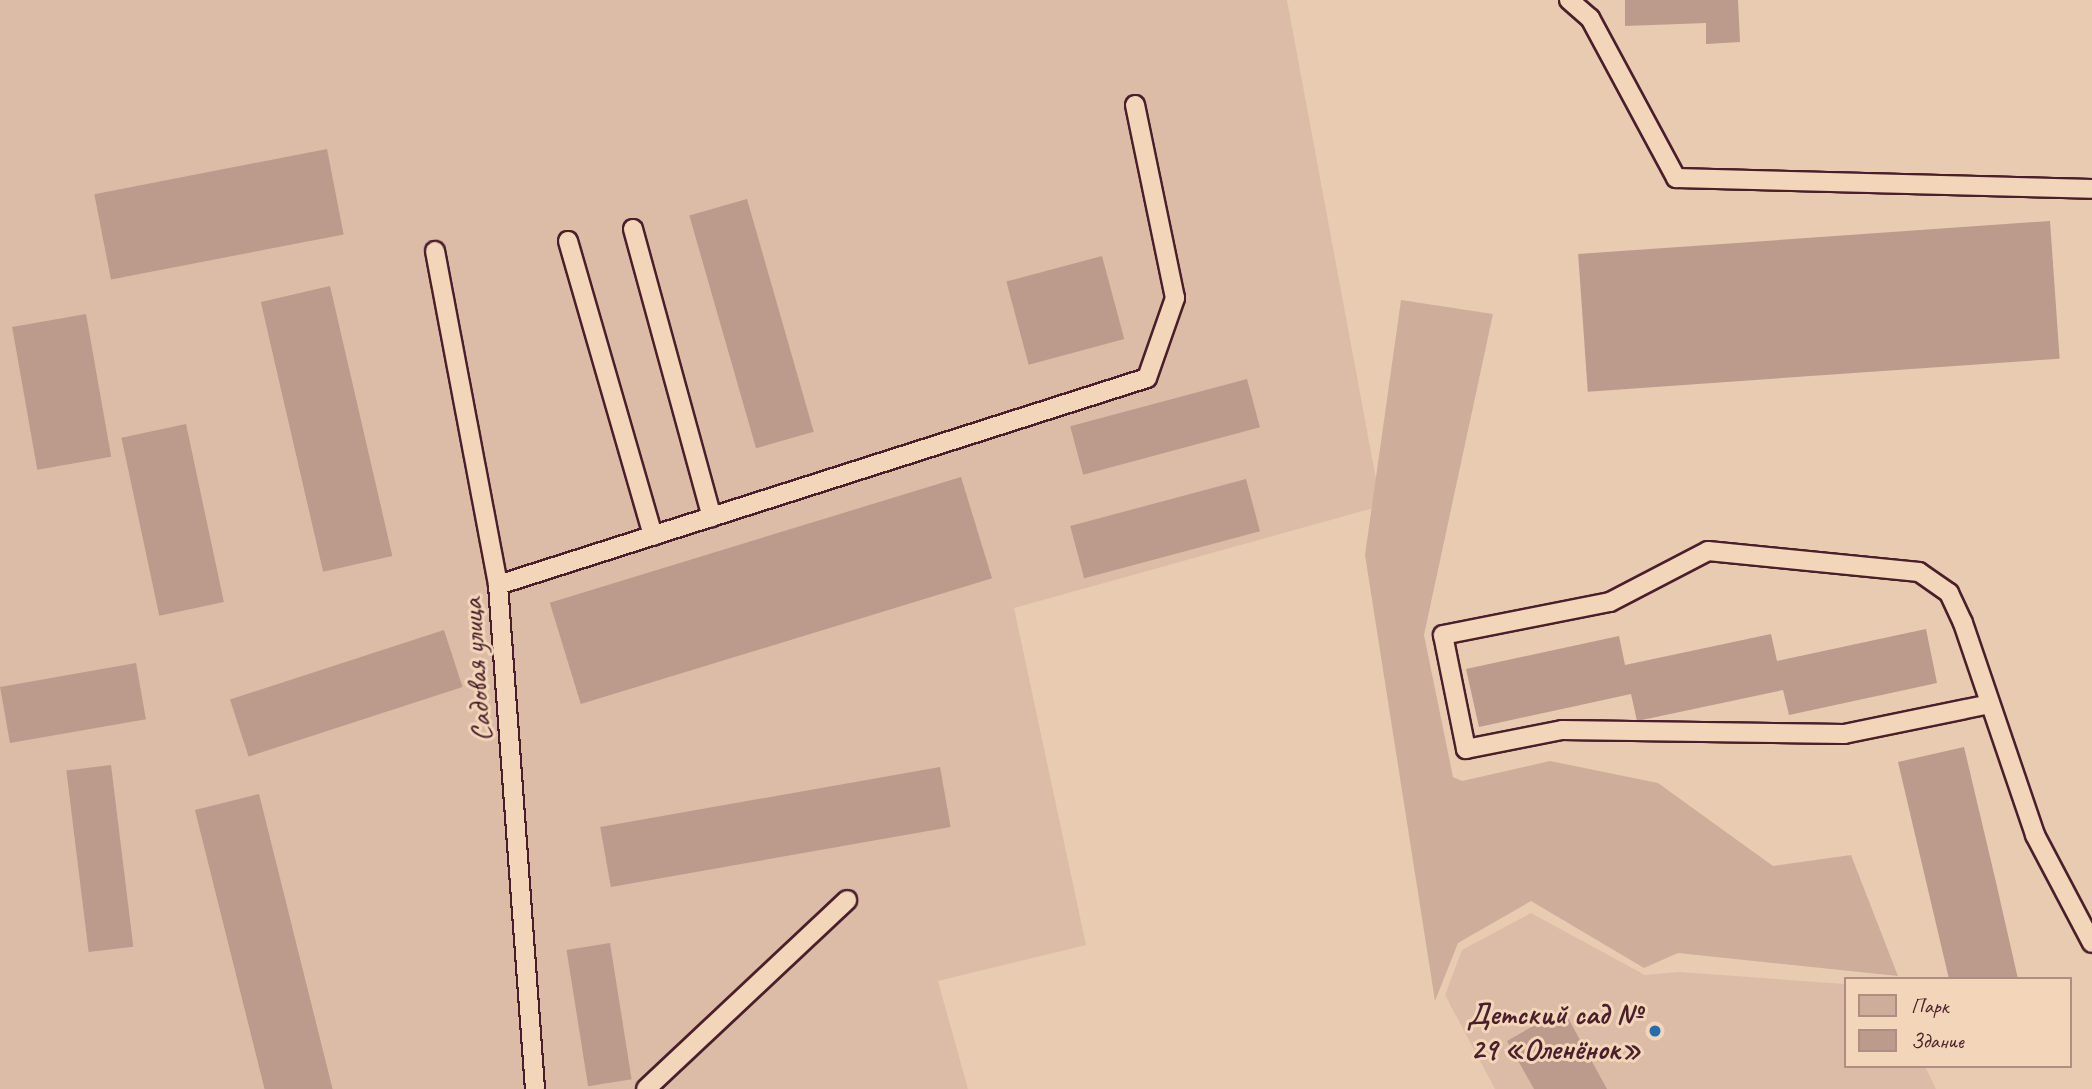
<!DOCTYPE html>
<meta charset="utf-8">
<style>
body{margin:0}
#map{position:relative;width:2092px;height:1089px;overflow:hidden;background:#e9cbb1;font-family:Caveat,sans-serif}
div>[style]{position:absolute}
.built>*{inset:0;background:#dcbca6}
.green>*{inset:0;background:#ceae9a}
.building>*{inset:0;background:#bc9a8c;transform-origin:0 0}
.roads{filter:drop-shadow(2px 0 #4a1f2b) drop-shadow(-2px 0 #4a1f2b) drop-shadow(0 2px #4a1f2b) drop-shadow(0 -2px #4a1f2b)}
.lane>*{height:18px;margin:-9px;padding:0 9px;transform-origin:9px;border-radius:9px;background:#f3d6b9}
.dots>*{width:19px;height:19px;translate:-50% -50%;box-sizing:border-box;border:4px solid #f3d6b9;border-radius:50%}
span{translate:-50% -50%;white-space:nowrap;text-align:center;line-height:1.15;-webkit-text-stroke:6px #f3d6b9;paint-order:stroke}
.street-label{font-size:30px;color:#4a1f2b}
.poi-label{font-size:30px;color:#4a1f2b;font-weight:700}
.right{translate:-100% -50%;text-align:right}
.legend{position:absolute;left:1844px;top:977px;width:228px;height:91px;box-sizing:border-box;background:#f3d6b9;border:2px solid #af8d80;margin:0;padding:9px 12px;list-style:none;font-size:21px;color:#4a1f2b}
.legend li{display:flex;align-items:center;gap:14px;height:35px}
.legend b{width:35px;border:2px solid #af8d80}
</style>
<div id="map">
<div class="built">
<div style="clip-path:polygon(0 0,1287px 0,1381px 506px,1014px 608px,1086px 945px,938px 981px,968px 1089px,0 1089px)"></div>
<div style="clip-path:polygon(1531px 913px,1645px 975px,1679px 972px,1845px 984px,1845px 1066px,1925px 1066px,1936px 1089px,1495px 1089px,1445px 995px,1462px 950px)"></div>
</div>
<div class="green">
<div style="clip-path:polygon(1401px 300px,1493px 314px,1424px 635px,1453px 777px,1462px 781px,1550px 761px,1658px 783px,1773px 866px,1851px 855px,1898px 976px,1678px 953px,1644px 968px,1531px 901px,1458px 943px,1435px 1001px,1365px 555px)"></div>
</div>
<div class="building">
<div style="clip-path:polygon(1625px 0,1738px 0,1740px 42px,1706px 44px,1706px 23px,1625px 26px)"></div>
<div style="left:327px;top:149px;width:87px;height:237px;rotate:79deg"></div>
<div style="left:747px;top:199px;width:242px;height:60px;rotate:74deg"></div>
<div style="left:2050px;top:221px;width:138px;height:473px;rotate:86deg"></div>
<div style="left:1102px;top:256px;width:86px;height:99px;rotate:75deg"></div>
<div style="left:330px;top:286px;width:277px;height:71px;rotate:77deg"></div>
<div style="left:86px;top:314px;width:145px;height:75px;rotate:80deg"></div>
<div style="left:1247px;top:379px;width:50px;height:183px;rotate:75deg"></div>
<div style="left:186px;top:424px;width:182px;height:66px;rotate:78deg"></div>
<div style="left:961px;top:477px;width:106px;height:430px;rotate:73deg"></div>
<div style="left:1246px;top:479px;width:54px;height:182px;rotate:75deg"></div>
<div style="clip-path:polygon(1926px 629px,1937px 683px,1789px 715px,1783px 690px,1637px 721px,1631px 694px,1479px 727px,1466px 669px,1619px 636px,1625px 665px,1771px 634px,1777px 661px)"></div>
<div style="left:444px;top:630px;width:60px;height:225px;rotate:72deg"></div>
<div style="left:136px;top:663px;width:57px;height:138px;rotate:80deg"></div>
<div style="clip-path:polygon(1964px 747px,1995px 878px,2018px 979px,1949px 979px,1898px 762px)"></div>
<div style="left:111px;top:765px;width:183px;height:45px;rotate:83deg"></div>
<div style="left:940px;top:767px;width:61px;height:345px;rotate:80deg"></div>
<div style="left:259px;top:794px;width:304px;height:66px;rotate:76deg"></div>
<div style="left:610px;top:943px;width:138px;height:44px;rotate:81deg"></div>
<div style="clip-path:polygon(1563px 1009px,1607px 1089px,1534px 1089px,1507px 1041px)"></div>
</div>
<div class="roads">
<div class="lane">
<div style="left:1569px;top:0;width:28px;rotate:41deg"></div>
<div style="left:1590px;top:18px;width:182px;rotate:61.7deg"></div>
<div style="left:1676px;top:178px;width:416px;rotate:1.5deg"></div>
<div style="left:633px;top:229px;width:299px;rotate:74.7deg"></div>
<div style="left:568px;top:241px;width:307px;rotate:73.9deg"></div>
<div style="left:435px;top:251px;width:340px;rotate:79.3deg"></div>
<div style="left:498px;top:585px;width:505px;rotate:85.8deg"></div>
<div style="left:498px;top:585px;width:681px;rotate:-17.69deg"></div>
<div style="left:1147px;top:378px;width:85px;rotate:-70.7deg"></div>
<div style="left:1175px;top:298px;width:197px;rotate:-101.7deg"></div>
<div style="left:1990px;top:704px;width:149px;rotate:168.4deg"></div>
<div style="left:1844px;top:734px;width:282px;rotate:-179.2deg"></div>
<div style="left:1562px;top:730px;width:98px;rotate:168.8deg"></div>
<div style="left:1466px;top:749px;width:116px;rotate:-101.4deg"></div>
<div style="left:1443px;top:635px;width:170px;rotate:-11.2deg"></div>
<div style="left:1610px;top:602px;width:110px;rotate:-27.5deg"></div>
<div style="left:1708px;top:551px;width:212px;rotate:5.7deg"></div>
<div style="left:1919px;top:572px;width:37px;rotate:35deg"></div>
<div style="left:1949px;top:593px;width:33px;rotate:65deg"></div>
<div style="left:1963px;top:623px;width:224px;rotate:71.2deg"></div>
<div style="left:2035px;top:835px;width:122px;rotate:62.2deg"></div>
<div style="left:646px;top:1089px;width:276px;rotate:-43.2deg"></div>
</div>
</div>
<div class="dots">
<div style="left:1655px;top:1031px;background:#1f6fb2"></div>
</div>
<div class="street-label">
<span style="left:476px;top:670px;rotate:-94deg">Садовая улица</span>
</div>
<div class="poi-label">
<span class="right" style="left:1641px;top:1031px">Детский сад №<br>29 «Оленёнок»</span>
</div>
<ul class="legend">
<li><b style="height:19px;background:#ceae9a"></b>Парк</li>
<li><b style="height:19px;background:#bc9a8c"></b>Здание</li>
</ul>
</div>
